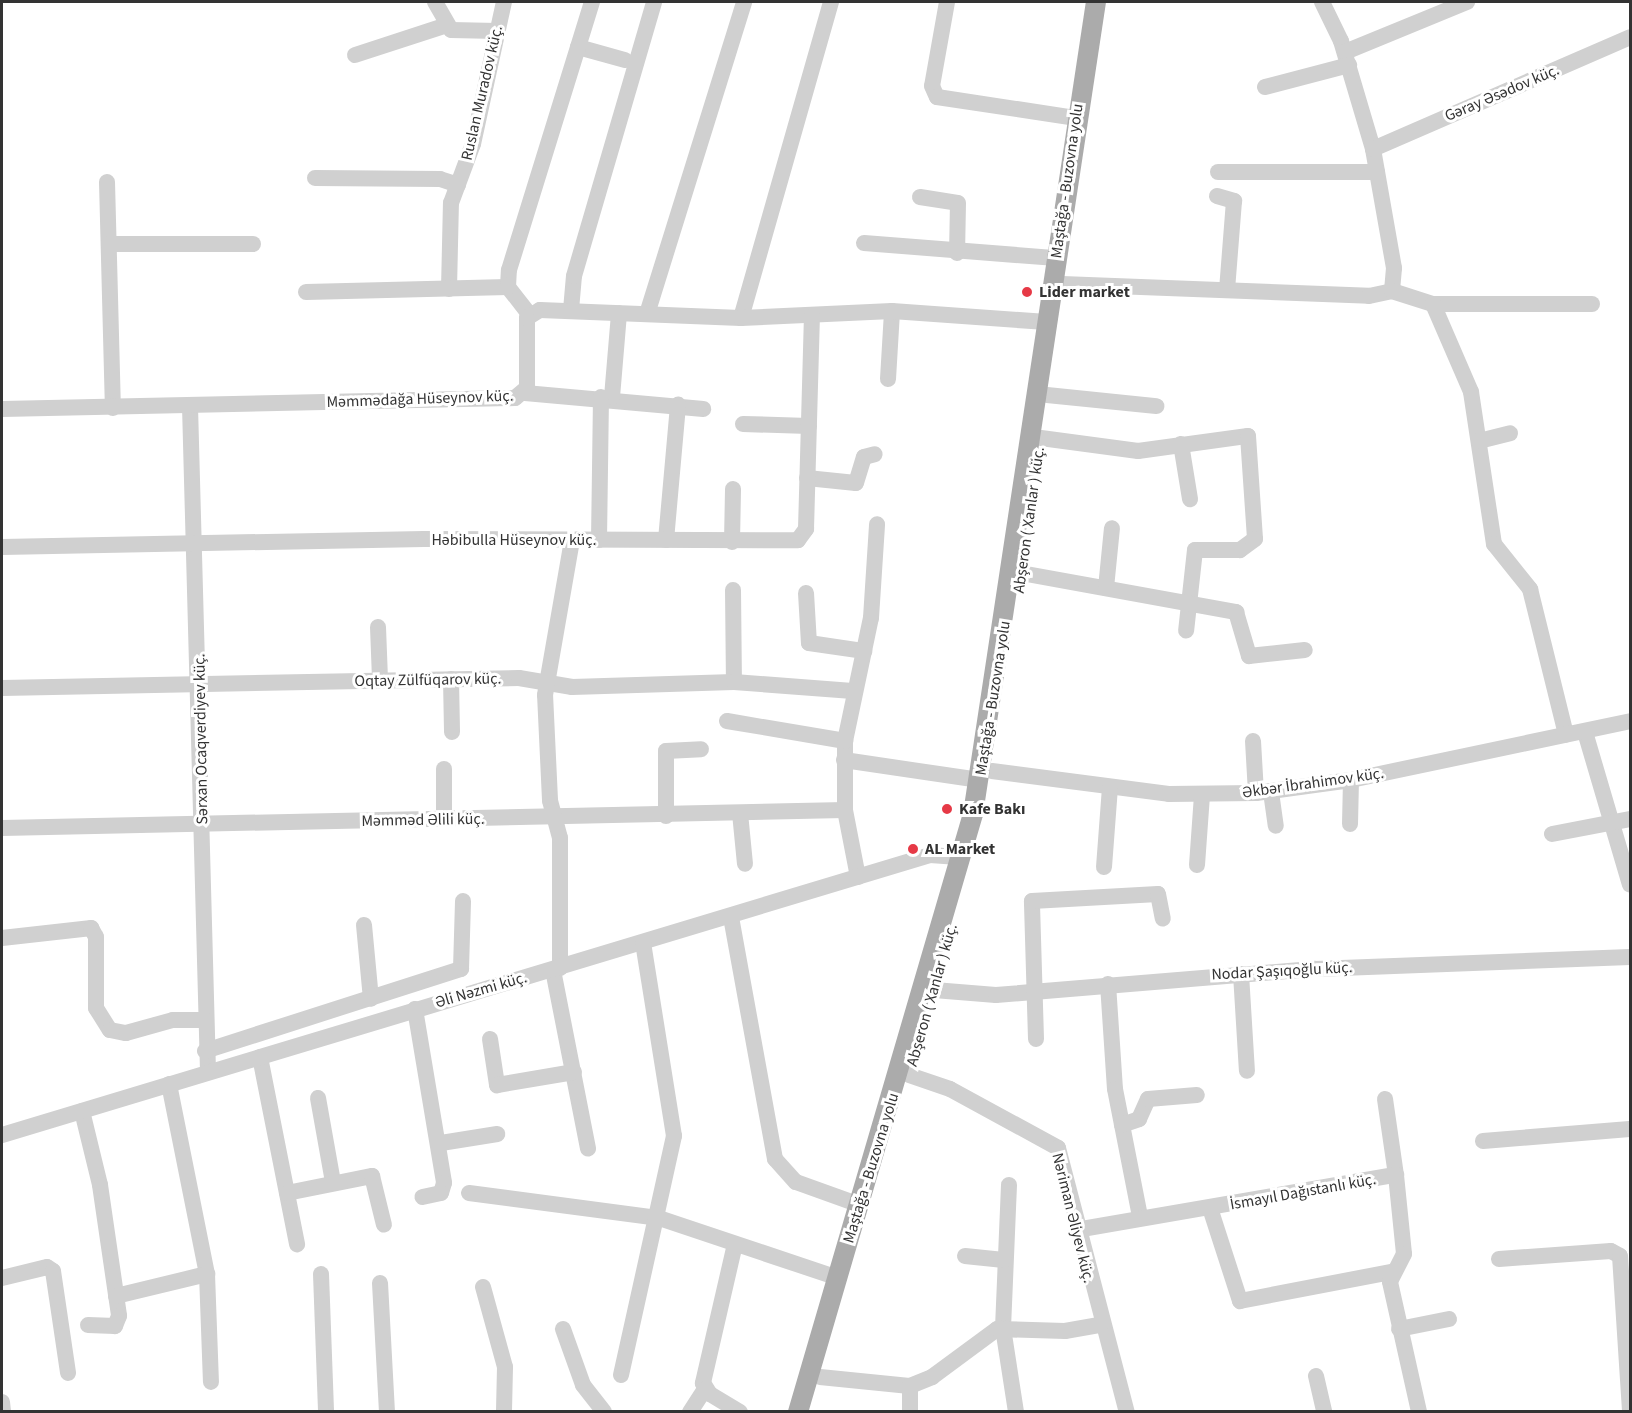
<!DOCTYPE html>
<meta charset="utf-8">
<style>
body{margin:0}
#map{position:relative;width:1632px;height:1413px;overflow:hidden;background:#fff;font-family:"Source Sans 3",sans-serif}
div>[style]{position:absolute}
.minor>*{height:16px;margin:-8px;padding:0 8px;transform-origin:8px;border-radius:8px;background:#d0d0d0}
.major>*{height:20px;margin:-10px;padding:0 10px;transform-origin:10px;border-radius:10px;background:#ababab}
.dots>*{width:16px;height:16px;translate:-50% -50%;box-sizing:border-box;border:3px solid #fff;border-radius:50%}
span{translate:-50% -50%;white-space:nowrap;text-align:center;line-height:1.15;-webkit-text-stroke:6px #fff;paint-order:stroke}
.street-label{font-size:16px;color:#333}
.poi-label{font-size:16px;color:#333;font-weight:700}
.left{translate:0 -50%;text-align:left}
.frame{position:absolute;inset:0;border:3px solid #333;pointer-events:none}
</style>
<div id="map">
<div class="minor">
<div style="left:435px;top:2px;width:32px;rotate:60deg"></div>
<div style="left:451px;top:30px;width:46px;rotate:1.2deg"></div>
<div style="left:947px;top:2px;width:85px;rotate:100.1deg"></div>
<div style="left:932px;top:86px;width:12px;rotate:66deg"></div>
<div style="left:937px;top:97px;width:141px;rotate:8.6deg"></div>
<div style="left:1322px;top:2px;width:43px;rotate:64deg"></div>
<div style="left:1341px;top:41px;width:113px;rotate:73.5deg"></div>
<div style="left:1373px;top:149px;width:121px;rotate:80deg"></div>
<div style="left:1394px;top:268px;width:23px;rotate:95deg"></div>
<div style="left:578px;top:47px;width:49px;rotate:15.5deg"></div>
<div style="left:1345px;top:52px;width:132px;rotate:-22.3deg"></div>
<div style="left:355px;top:55px;width:94px;rotate:-18deg"></div>
<div style="left:1265px;top:87px;width:87px;rotate:-14.7deg"></div>
<div style="left:1373px;top:149px;width:280px;rotate:-23.5deg"></div>
<div style="left:1218px;top:172px;width:159px"></div>
<div style="left:315px;top:178px;width:125px;rotate:0.5deg"></div>
<div style="left:440px;top:179px;width:19px;rotate:18deg"></div>
<div style="left:107px;top:182px;width:226px;rotate:88.5deg"></div>
<div style="left:1217px;top:196px;width:18px;rotate:16deg"></div>
<div style="left:1234px;top:201px;width:89px;rotate:94.5deg"></div>
<div style="left:920px;top:197px;width:38px;rotate:9deg"></div>
<div style="left:958px;top:203px;width:50px;rotate:91.1deg"></div>
<div style="left:864px;top:243px;width:193px;rotate:4.5deg"></div>
<div style="left:109px;top:244px;width:144px"></div>
<div style="left:1062px;top:284px;width:307px;rotate:2.2deg"></div>
<div style="left:1369px;top:296px;width:24px;rotate:-12deg"></div>
<div style="left:1392px;top:291px;width:43px;rotate:17.6deg"></div>
<div style="left:1433px;top:304px;width:159px"></div>
<div style="left:449px;top:289px;width:86px;rotate:-88.7deg"></div>
<div style="left:451px;top:203px;width:63px;rotate:-69.6deg"></div>
<div style="left:473px;top:144px;width:145px;rotate:-77.7deg"></div>
<div style="left:306px;top:292px;width:202px;rotate:-1.4deg"></div>
<div style="left:1433px;top:304px;width:96px;rotate:66.6deg"></div>
<div style="left:1471px;top:392px;width:154px;rotate:81.4deg"></div>
<div style="left:1494px;top:544px;width:58px;rotate:51.3deg"></div>
<div style="left:1530px;top:589px;width:150px;rotate:76.1deg"></div>
<div style="left:571px;top:310px;width:34px;rotate:-85deg"></div>
<div style="left:574px;top:276px;width:285px;rotate:-73.7deg"></div>
<div style="left:529px;top:314px;width:34px;rotate:-128deg"></div>
<div style="left:508px;top:287px;width:17px;rotate:-87deg"></div>
<div style="left:509px;top:270px;width:281px;rotate:-72.8deg"></div>
<div style="left:647px;top:314px;width:327px;rotate:-72.7deg"></div>
<div style="left:741px;top:318px;width:329px;rotate:-74.1deg"></div>
<div style="left:888px;top:379px;width:68px;rotate:-86.6deg"></div>
<div style="left:525px;top:393px;width:179px;rotate:5.1deg"></div>
<div style="left:1047px;top:395px;width:110px;rotate:5.8deg"></div>
<div style="left:612px;top:397px;width:84px;rotate:-85.2deg"></div>
<div style="left:190px;top:406px;width:666px;rotate:88.45deg"></div>
<div style="left:2px;top:409px;width:513px;rotate:-1.23deg"></div>
<div style="left:515px;top:398px;width:16px;rotate:-40deg"></div>
<div style="left:527px;top:388px;width:70px;rotate:-90deg"></div>
<div style="left:527px;top:318px;width:15px;rotate:-32deg"></div>
<div style="left:540px;top:310px;width:201px;rotate:2.3deg"></div>
<div style="left:741px;top:318px;width:151px;rotate:-2.7deg"></div>
<div style="left:892px;top:311px;width:155px;rotate:4.1deg"></div>
<div style="left:743px;top:424px;width:66px;rotate:1.7deg"></div>
<div style="left:1041px;top:438px;width:98px;rotate:7.6deg"></div>
<div style="left:1138px;top:451px;width:111px;rotate:-7.8deg"></div>
<div style="left:1248px;top:436px;width:103px;rotate:86.1deg"></div>
<div style="left:1255px;top:539px;width:19px;rotate:144deg"></div>
<div style="left:1240px;top:550px;width:45px;rotate:180deg"></div>
<div style="left:1195px;top:550px;width:81px;rotate:96.3deg"></div>
<div style="left:1479px;top:441px;width:32px;rotate:-14deg"></div>
<div style="left:1181px;top:444px;width:56px;rotate:80.7deg"></div>
<div style="left:807px;top:478px;width:49px;rotate:5.8deg"></div>
<div style="left:856px;top:483px;width:27px;rotate:-73deg"></div>
<div style="left:864px;top:457px;width:11px;rotate:-15deg"></div>
<div style="left:599px;top:540px;width:143px;rotate:-89.2deg"></div>
<div style="left:666px;top:540px;width:136px;rotate:-84.9deg"></div>
<div style="left:732px;top:542px;width:53px;rotate:-88.9deg"></div>
<div style="left:2px;top:547px;width:422px;rotate:-1.1deg"></div>
<div style="left:424px;top:539px;width:374px;rotate:0.2deg"></div>
<div style="left:798px;top:540px;width:14px;rotate:-54deg"></div>
<div style="left:806px;top:529px;width:213px;rotate:-88.4deg"></div>
<div style="left:1021px;top:573px;width:219px;rotate:10.3deg"></div>
<div style="left:1236px;top:612px;width:46px;rotate:73.5deg"></div>
<div style="left:1249px;top:656px;width:56px;rotate:-6.1deg"></div>
<div style="left:1106px;top:588px;width:60px;rotate:-84.3deg"></div>
<div style="left:733px;top:590px;width:92px;rotate:89.4deg"></div>
<div style="left:806px;top:593px;width:50px;rotate:86.6deg"></div>
<div style="left:809px;top:643px;width:56px;rotate:8.3deg"></div>
<div style="left:378px;top:627px;width:53px;rotate:87.8deg"></div>
<div style="left:451px;top:679px;width:53px;rotate:88.9deg"></div>
<div style="left:2px;top:688px;width:517px;rotate:-1.11deg"></div>
<div style="left:519px;top:678px;width:54px;rotate:9.6deg"></div>
<div style="left:572px;top:687px;width:162px;rotate:-1.8deg"></div>
<div style="left:734px;top:682px;width:119px;rotate:4.3deg"></div>
<div style="left:727px;top:721px;width:120px;rotate:9.6deg"></div>
<div style="left:1585px;top:732px;width:159px;rotate:73.6deg"></div>
<div style="left:1253px;top:741px;width:52px;rotate:86.7deg"></div>
<div style="left:844px;top:760px;width:137px;rotate:8.4deg"></div>
<div style="left:444px;top:769px;width:49px;rotate:90deg"></div>
<div style="left:992px;top:771px;width:178px;rotate:7.4deg"></div>
<div style="left:1169px;top:794px;width:87px;rotate:-0.7deg"></div>
<div style="left:1256px;top:793px;width:96px;rotate:-7.8deg"></div>
<div style="left:1351px;top:780px;width:285px;rotate:-11.9deg"></div>
<div style="left:1271px;top:792px;width:34px;rotate:82deg"></div>
<div style="left:740px;top:813px;width:51px;rotate:84.4deg"></div>
<div style="left:666px;top:816px;width:65px;rotate:-90deg"></div>
<div style="left:666px;top:751px;width:35px;rotate:-3deg"></div>
<div style="left:1350px;top:824px;width:44px;rotate:-88.7deg"></div>
<div style="left:2px;top:828px;width:843px;rotate:-1.22deg"></div>
<div style="left:1552px;top:834px;width:79px;rotate:-10.9deg"></div>
<div style="left:1197px;top:865px;width:69px;rotate:-85.9deg"></div>
<div style="left:1104px;top:867px;width:80px;rotate:-85.7deg"></div>
<div style="left:858px;top:877px;width:68px;rotate:-101deg"></div>
<div style="left:845px;top:810px;width:69px;rotate:-90deg"></div>
<div style="left:845px;top:741px;width:126px;rotate:-78.1deg"></div>
<div style="left:871px;top:618px;width:94px;rotate:-86.3deg"></div>
<div style="left:731px;top:917px;width:246px;rotate:79.7deg"></div>
<div style="left:775px;top:1159px;width:31px;rotate:48deg"></div>
<div style="left:796px;top:1182px;width:68px;rotate:19.8deg"></div>
<div style="left:364px;top:925px;width:74px;rotate:84.6deg"></div>
<div style="left:2px;top:938px;width:90px;rotate:-6.4deg"></div>
<div style="left:91px;top:928px;width:10px;rotate:61deg"></div>
<div style="left:96px;top:937px;width:71px;rotate:90deg"></div>
<div style="left:96px;top:1008px;width:26px;rotate:58deg"></div>
<div style="left:110px;top:1030px;width:16px;rotate:11deg"></div>
<div style="left:126px;top:1033px;width:49px;rotate:-15.5deg"></div>
<div style="left:173px;top:1020px;width:31px"></div>
<div style="left:560px;top:968px;width:130px;rotate:-90deg"></div>
<div style="left:560px;top:838px;width:39px;rotate:-105deg"></div>
<div style="left:550px;top:800px;width:105px;rotate:-92.7deg"></div>
<div style="left:545px;top:695px;width:157px;rotate:-80.1deg"></div>
<div style="left:553px;top:970px;width:182px;rotate:78.9deg"></div>
<div style="left:1241px;top:974px;width:97px;rotate:86.5deg"></div>
<div style="left:1108px;top:984px;width:105px;rotate:86.2deg"></div>
<div style="left:1115px;top:1089px;width:129px;rotate:78.9deg"></div>
<div style="left:934px;top:990px;width:62px;rotate:4.6deg"></div>
<div style="left:996px;top:995px;width:320px;rotate:-4.7deg"></div>
<div style="left:1315px;top:969px;width:315px;rotate:-2.2deg"></div>
<div style="left:415px;top:1009px;width:176px;rotate:80.5deg"></div>
<div style="left:444px;top:1183px;width:10px;rotate:107deg"></div>
<div style="left:441px;top:1193px;width:19px;rotate:168deg"></div>
<div style="left:490px;top:1039px;width:47px;rotate:81.3deg"></div>
<div style="left:497px;top:1085px;width:78px;rotate:-9.6deg"></div>
<div style="left:1036px;top:1039px;width:138px;rotate:-91.7deg"></div>
<div style="left:1032px;top:901px;width:126px;rotate:-3.2deg"></div>
<div style="left:1158px;top:894px;width:25px;rotate:79deg"></div>
<div style="left:205px;top:1051px;width:269px;rotate:-17.8deg"></div>
<div style="left:461px;top:969px;width:68px;rotate:-88.3deg"></div>
<div style="left:260px;top:1057px;width:191px;rotate:78.8deg"></div>
<div style="left:909px;top:1075px;width:43px;rotate:18.9deg"></div>
<div style="left:950px;top:1089px;width:123px;rotate:28.6deg"></div>
<div style="left:1058px;top:1148px;width:273px;rotate:75.4deg"></div>
<div style="left:169px;top:1084px;width:194px;rotate:78.7deg"></div>
<div style="left:207px;top:1274px;width:108px;rotate:87.9deg"></div>
<div style="left:318px;top:1098px;width:85px;rotate:79.9deg"></div>
<div style="left:1385px;top:1099px;width:77px;rotate:81.8deg"></div>
<div style="left:82px;top:1111px;width:76px;rotate:76.3deg"></div>
<div style="left:100px;top:1185px;width:132px;rotate:81.7deg"></div>
<div style="left:119px;top:1316px;width:11px;rotate:112deg"></div>
<div style="left:115px;top:1326px;width:27px;rotate:-178deg"></div>
<div style="left:1122px;top:1125px;width:18px;rotate:-19deg"></div>
<div style="left:1139px;top:1119px;width:22px;rotate:-66deg"></div>
<div style="left:1148px;top:1099px;width:49px;rotate:-4.7deg"></div>
<div style="left:2px;top:1135px;width:969px;rotate:-16.79deg"></div>
<div style="left:930px;top:855px;width:32px;rotate:4deg"></div>
<div style="left:1483px;top:1141px;width:147px;rotate:-4.7deg"></div>
<div style="left:441px;top:1143px;width:57px;rotate:-9.1deg"></div>
<div style="left:1009px;top:1185px;width:143px;rotate:92.4deg"></div>
<div style="left:1003px;top:1328px;width:85px;rotate:81.2deg"></div>
<div style="left:287px;top:1193px;width:87px;rotate:-11.3deg"></div>
<div style="left:372px;top:1176px;width:50px;rotate:76.2deg"></div>
<div style="left:469px;top:1193px;width:192px;rotate:7.5deg"></div>
<div style="left:659px;top:1218px;width:189px;rotate:18.5deg"></div>
<div style="left:1210px;top:1208px;width:98px;rotate:72.1deg"></div>
<div style="left:1240px;top:1301px;width:153px;rotate:-10.9deg"></div>
<div style="left:1076px;top:1230px;width:325px;rotate:-9.8deg"></div>
<div style="left:1396px;top:1175px;width:79px;rotate:84.2deg"></div>
<div style="left:1404px;top:1254px;width:31px;rotate:117deg"></div>
<div style="left:1390px;top:1282px;width:133px;rotate:77.4deg"></div>
<div style="left:735px;top:1244px;width:143px;rotate:103deg"></div>
<div style="left:703px;top:1383px;width:13px;rotate:58deg"></div>
<div style="left:710px;top:1394px;width:35px;rotate:31deg"></div>
<div style="left:965px;top:1256px;width:39px;rotate:6deg"></div>
<div style="left:1499px;top:1259px;width:112px;rotate:-4.1deg"></div>
<div style="left:1611px;top:1251px;width:10px;rotate:29deg"></div>
<div style="left:1620px;top:1256px;width:156px;rotate:86.3deg"></div>
<div style="left:321px;top:1274px;width:138px;rotate:87.9deg"></div>
<div style="left:2px;top:1278px;width:46px;rotate:-13.7deg"></div>
<div style="left:47px;top:1267px;width:7px;rotate:34deg"></div>
<div style="left:53px;top:1271px;width:103px;rotate:81.6deg"></div>
<div style="left:380px;top:1283px;width:129px;rotate:86.9deg"></div>
<div style="left:483px;top:1287px;width:83px;rotate:74.6deg"></div>
<div style="left:505px;top:1367px;width:45px;rotate:91.3deg"></div>
<div style="left:116px;top:1296px;width:94px;rotate:-13.6deg"></div>
<div style="left:563px;top:1329px;width:59px;rotate:70.3deg"></div>
<div style="left:583px;top:1385px;width:34px;rotate:52deg"></div>
<div style="left:1399px;top:1329px;width:51px;rotate:-11.3deg"></div>
<div style="left:621px;top:1375px;width:245px;rotate:-77.5deg"></div>
<div style="left:674px;top:1136px;width:195px;rotate:-99.1deg"></div>
<div style="left:1316px;top:1376px;width:37px;rotate:77deg"></div>
<div style="left:820px;top:1377px;width:90px;rotate:5.7deg"></div>
<div style="left:910px;top:1386px;width:24px;rotate:-22deg"></div>
<div style="left:932px;top:1377px;width:81px;rotate:-36.4deg"></div>
<div style="left:997px;top:1329px;width:68px;rotate:1.7deg"></div>
<div style="left:1065px;top:1331px;width:36px;rotate:-10deg"></div>
<div style="left:2px;top:1402px;width:10px;rotate:84deg"></div>
<div style="left:690px;top:1412px;width:27px;rotate:-57deg"></div>
<div style="left:910px;top:1412px;width:26px;rotate:-90deg"></div>
</div>
<div class="major">
<div style="left:798px;top:1412px;width:623px;rotate:-73.69deg"></div>
<div style="left:973px;top:814px;width:821px;rotate:-81.39deg"></div>
</div>
<div class="dots">
<div style="left:1027px;top:292px;background:#e63946"></div>
<div style="left:947px;top:809px;background:#e63946"></div>
<div style="left:913px;top:849px;background:#e63946"></div>
</div>
<div class="street-label">
<span style="left:482px;top:93px;rotate:-77deg">Ruslan Muradov küç.</span>
<span style="left:1502px;top:93px;rotate:-23deg">Gəray Əsədov küç.</span>
<span style="left:1067px;top:181px;rotate:-82deg">Maştağa - Buzovna yolu</span>
<span style="left:420px;top:399px;rotate:-2deg">Məmmədağa Hüseynov küç.</span>
<span style="left:1029px;top:520px;rotate:-82deg">Abşeron ( Xanlar ) küç.</span>
<span style="left:514px;top:540px">Həbibulla Hüseynov küç.</span>
<span style="left:428px;top:680px;rotate:-1deg">Oqtay Zülfüqarov küç.</span>
<span style="left:993px;top:698px;rotate:-81deg">Maştağa - Buzovna yolu</span>
<span style="left:201px;top:739px;rotate:-91deg">Sərxan Ocaqverdiyev küç.</span>
<span style="left:1313px;top:783px;rotate:-8deg">Əkbər İbrahimov küç.</span>
<span style="left:423px;top:820px;rotate:-1deg">Məmməd Əlili küç.</span>
<span style="left:1282px;top:971px;rotate:-3deg">Nodar Şaşıqoğlu küç.</span>
<span style="left:481px;top:990px;rotate:-16deg">Əli Nəzmi küç.</span>
<span style="left:932px;top:995px;rotate:-74deg">Abşeron ( Xanlar ) küç.</span>
<span style="left:871px;top:1168px;rotate:-73deg">Maştağa - Buzovna yolu</span>
<span style="left:1303px;top:1192px;rotate:-10deg">İsmayıl Dağıstanlı küç.</span>
<span style="left:1073px;top:1218px;rotate:76deg">Nəriman Əliyev küç.</span>
</div>
<div class="poi-label">
<span class="left" style="left:1039px;top:292px">Lider market</span>
<span class="left" style="left:959px;top:809px">Kafe Bakı</span>
<span class="left" style="left:925px;top:849px">AL Market</span>
</div>
<div class="frame"></div>
</div>
